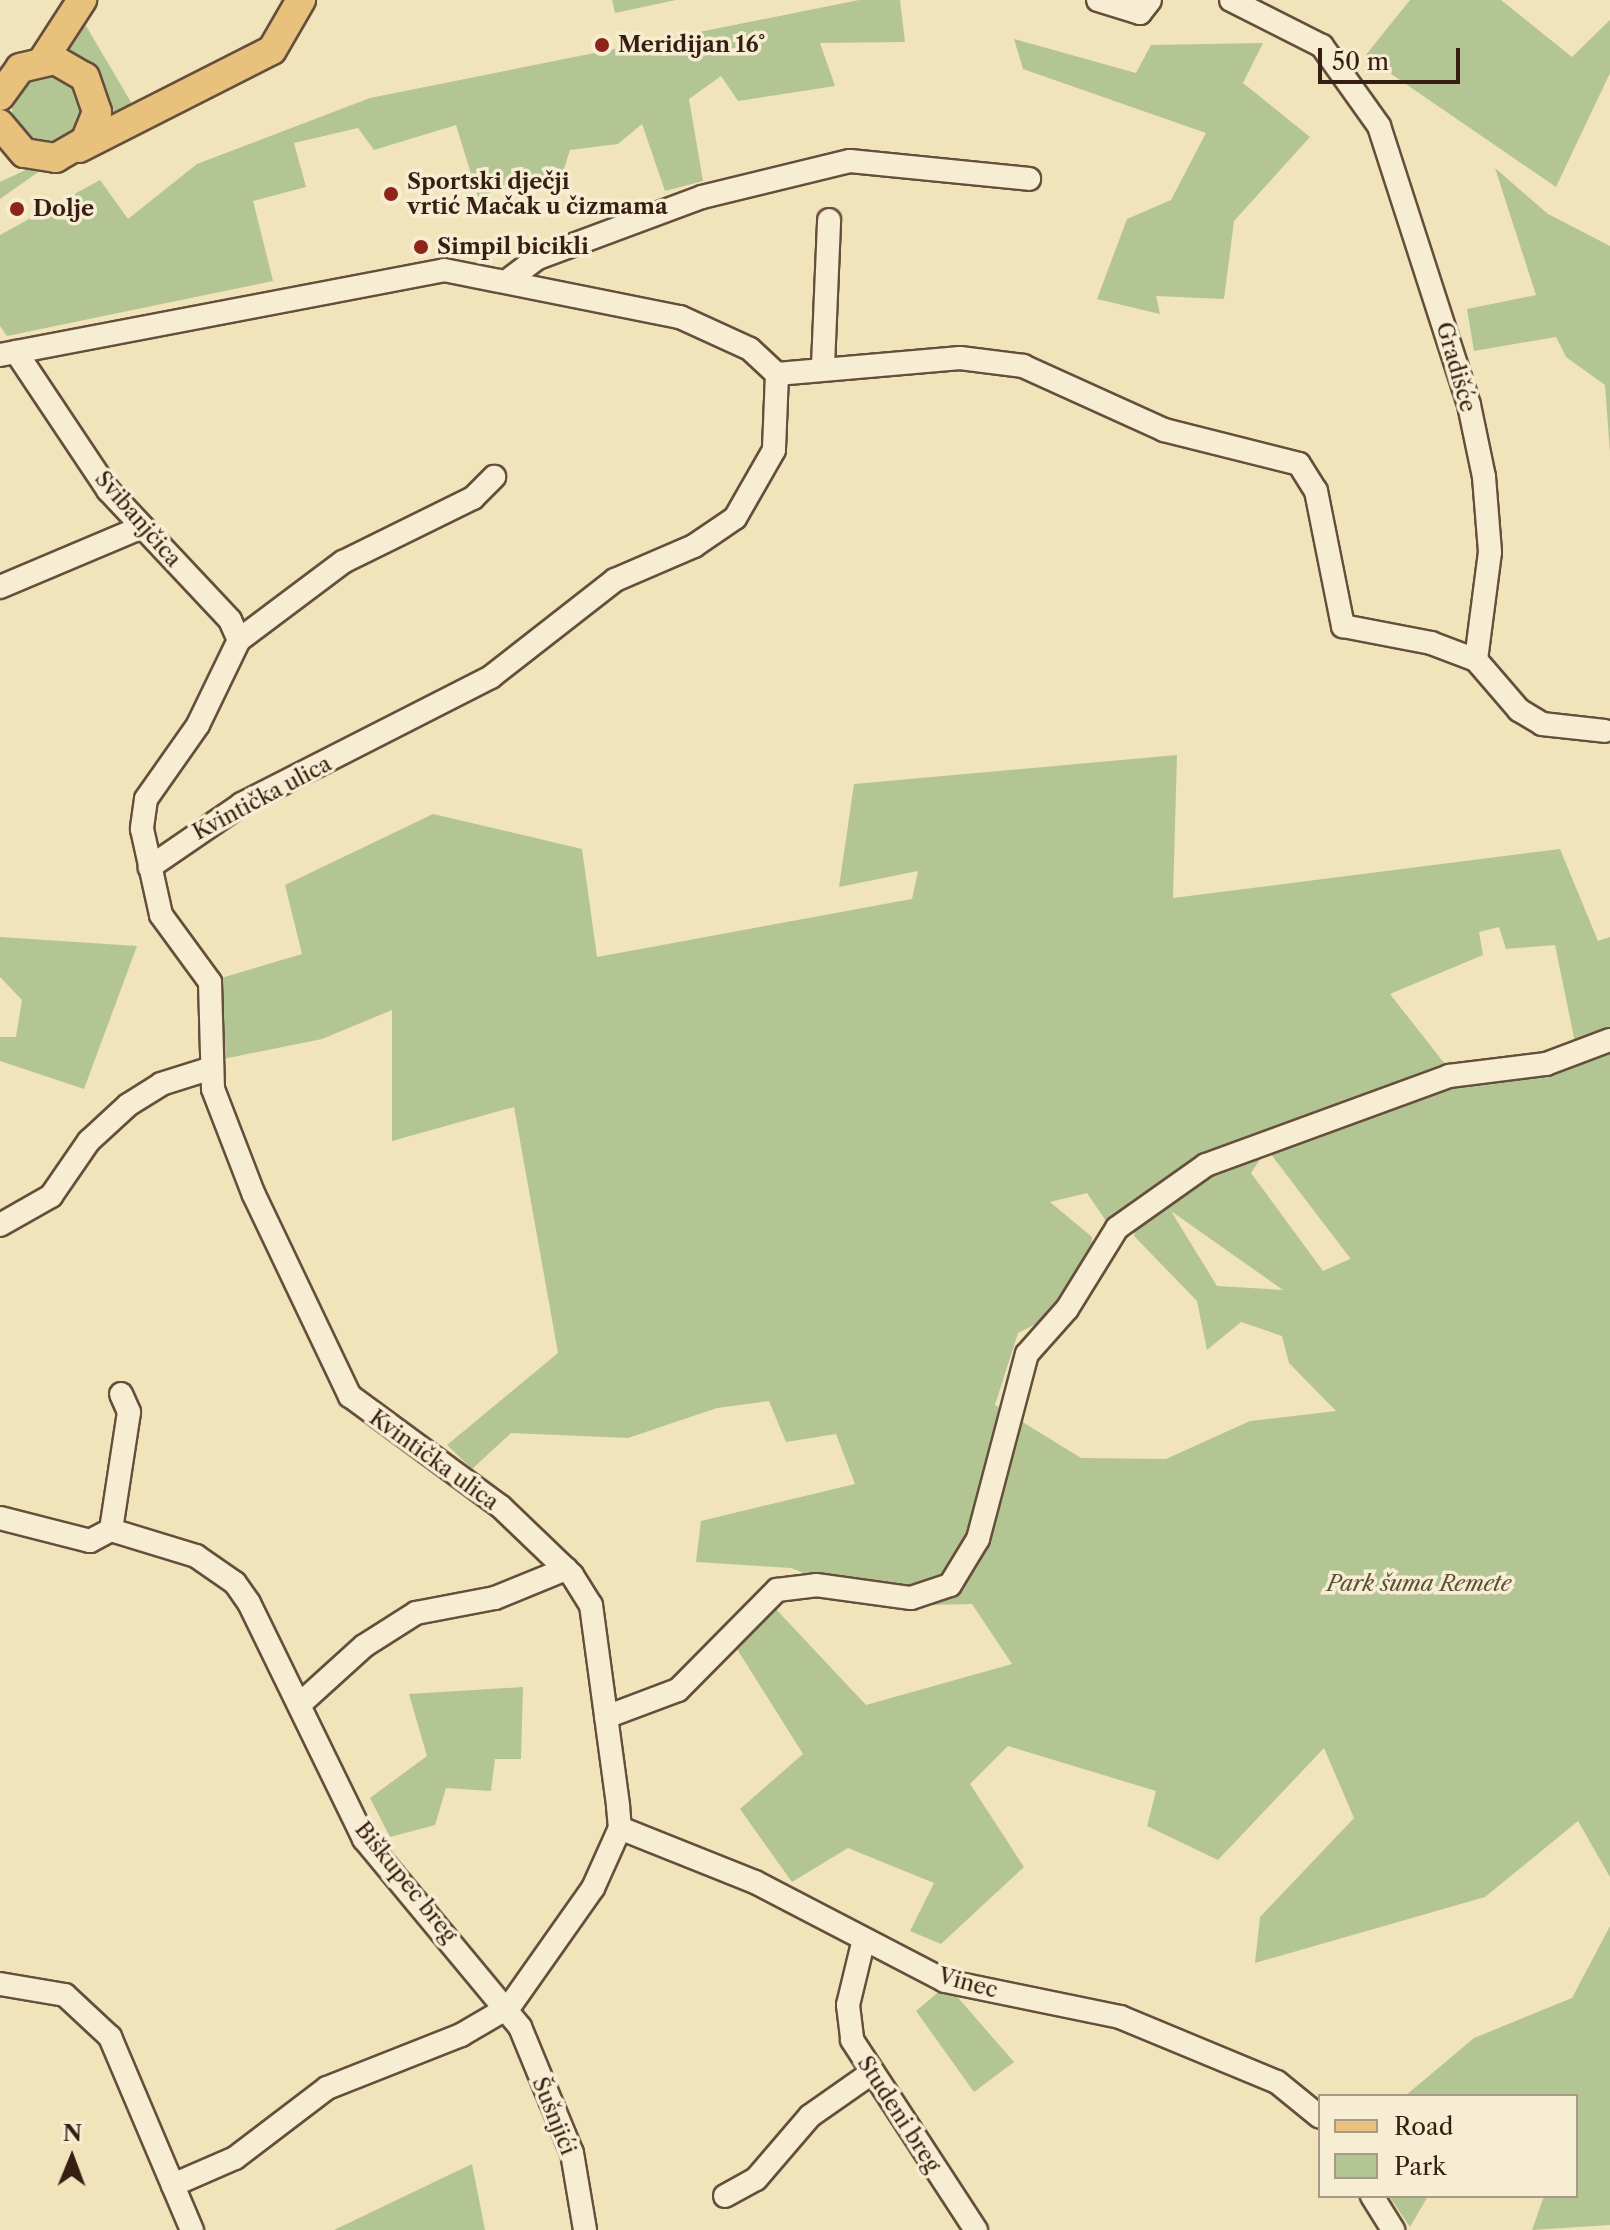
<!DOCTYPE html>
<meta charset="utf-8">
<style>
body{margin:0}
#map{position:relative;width:1610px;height:2230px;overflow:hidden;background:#f1e3ba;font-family:"Libre Caslon Text",serif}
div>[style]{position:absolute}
.green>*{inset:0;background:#b4c594}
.round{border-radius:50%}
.roads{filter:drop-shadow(2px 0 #654f3c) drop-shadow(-2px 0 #654f3c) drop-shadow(0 2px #654f3c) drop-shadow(0 -2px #654f3c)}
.minor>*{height:22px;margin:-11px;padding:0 11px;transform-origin:11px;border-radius:11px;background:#f6edd2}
.major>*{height:28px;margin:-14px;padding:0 14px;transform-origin:14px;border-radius:14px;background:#e8c27d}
.dots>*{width:22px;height:22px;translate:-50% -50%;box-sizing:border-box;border:4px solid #f6edd2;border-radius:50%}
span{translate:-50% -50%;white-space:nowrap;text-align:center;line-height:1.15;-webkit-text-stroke:7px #f6edd2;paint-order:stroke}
.poi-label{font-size:22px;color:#361e12;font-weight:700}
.left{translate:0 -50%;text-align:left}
.street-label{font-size:22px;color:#361e12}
.park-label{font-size:22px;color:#5c5039;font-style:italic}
.legend{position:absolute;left:1318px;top:2094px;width:260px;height:104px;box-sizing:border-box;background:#f6edd2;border:2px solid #a99a85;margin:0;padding:10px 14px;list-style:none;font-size:24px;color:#361e12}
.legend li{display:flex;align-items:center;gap:16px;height:40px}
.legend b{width:40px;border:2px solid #a99a85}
.north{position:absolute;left:32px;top:2118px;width:80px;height:80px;-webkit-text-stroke:6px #f6edd2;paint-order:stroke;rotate:1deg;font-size:22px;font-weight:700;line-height:32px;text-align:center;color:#361e12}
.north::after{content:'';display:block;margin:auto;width:28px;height:36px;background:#361e12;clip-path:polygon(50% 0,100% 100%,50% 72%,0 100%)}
.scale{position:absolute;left:1318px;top:48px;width:142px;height:36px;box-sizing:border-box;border:4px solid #361e12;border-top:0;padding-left:10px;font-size:24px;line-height:28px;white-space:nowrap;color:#361e12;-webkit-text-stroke:6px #f6edd2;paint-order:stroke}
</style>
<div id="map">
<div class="green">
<div style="clip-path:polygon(612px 0,676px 0,615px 13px)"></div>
<div style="clip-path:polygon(859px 0,900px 0,905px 42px,820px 43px,835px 86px,738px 101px,721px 76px,689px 99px,703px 181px,665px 191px,642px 124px,618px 144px,570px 150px,563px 172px,478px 197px,456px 125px,374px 150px,358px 128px,294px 143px,306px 187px,253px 201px,273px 281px,7px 336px,0 326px,0 235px,100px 180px,128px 219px,197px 164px,370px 98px)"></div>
<div style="clip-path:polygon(1410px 0,1501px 0,1572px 57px,1610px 20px,1610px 73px,1556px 187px,1365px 56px)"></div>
<div style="clip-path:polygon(82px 19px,135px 109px,106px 126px,102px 83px,67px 52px)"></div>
<div style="clip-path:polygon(1014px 39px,1136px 73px,1151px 45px,1263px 43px,1243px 83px,1310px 137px,1234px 221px,1224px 299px,1156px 296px,1160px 314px,1097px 299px,1127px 219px,1171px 200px,1206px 133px,1023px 69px)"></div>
<div class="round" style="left:12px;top:74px;width:70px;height:70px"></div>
<div style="clip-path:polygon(30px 168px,41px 170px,0 199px,0 182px)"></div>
<div style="clip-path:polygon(1495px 168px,1548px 214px,1610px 246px,1610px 453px,1605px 385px,1566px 357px,1556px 337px,1474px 351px,1467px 309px,1536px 295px)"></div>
<div style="clip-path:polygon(evenodd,1177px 755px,1173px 898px,1560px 849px,1598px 941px,1610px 937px,1610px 1033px,1576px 1047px,1555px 945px,1506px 949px,1499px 927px,1479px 932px,1483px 955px,1390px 994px,1448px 1068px,1437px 1091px,1491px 1083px,1610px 1044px,1610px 1877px,1578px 1821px,1485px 1897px,1255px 1963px,1260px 1917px,1354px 1818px,1324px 1748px,1218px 1860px,1147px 1826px,1156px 1791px,1008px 1746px,970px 1784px,1024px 1867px,941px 1944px,910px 1931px,934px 1883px,848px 1848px,792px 1882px,740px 1809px,803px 1754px,737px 1649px,773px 1606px,866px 1705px,1012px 1664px,972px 1604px,888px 1606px,791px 1568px,696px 1562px,701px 1521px,855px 1484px,836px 1434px,786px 1442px,769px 1401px,717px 1408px,628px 1438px,511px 1433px,472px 1469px,447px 1445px,558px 1353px,514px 1107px,392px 1141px,392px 1010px,322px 1039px,218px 1060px,221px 978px,302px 954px,285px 885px,433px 814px,582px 849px,597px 957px,912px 899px,918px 871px,839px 887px,854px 784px,1177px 755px,1267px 1149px,1350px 1258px,1350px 1259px,1323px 1271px,1251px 1173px,1267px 1149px,1177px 755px,1087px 1193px,1106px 1221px,1139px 1212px,1134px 1236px,1197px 1301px,1207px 1350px,1241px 1322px,1282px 1336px,1289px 1363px,1336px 1411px,1250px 1421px,1166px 1459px,1081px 1458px,995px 1405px,1018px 1333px,1058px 1313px,1091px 1255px,1092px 1237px,1050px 1202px,1087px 1193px,1177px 755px,1171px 1211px,1283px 1290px,1217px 1286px,1171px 1211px)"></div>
<div style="clip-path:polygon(0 937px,137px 946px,84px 1089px,0 1061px,0 1037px,16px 1037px,22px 1000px,0 977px)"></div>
<div style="clip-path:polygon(523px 1687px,521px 1759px,495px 1759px,491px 1791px,446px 1788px,435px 1825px,390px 1837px,370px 1798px,427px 1756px,409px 1694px)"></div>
<div style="clip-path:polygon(1610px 1926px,1610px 2225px,1532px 2230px,1544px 2196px,1576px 2196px,1576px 2096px,1405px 2096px,1474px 2038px,1572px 1998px)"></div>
<div style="clip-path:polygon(947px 1985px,1014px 2062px,974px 2092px,916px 2011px)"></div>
<div style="clip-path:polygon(472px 2164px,485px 2230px,334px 2230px)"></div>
<div style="clip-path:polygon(1389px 2196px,1428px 2196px,1410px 2227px)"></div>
</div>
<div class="roads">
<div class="minor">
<div style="left:1098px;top:0;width:44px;rotate:17.2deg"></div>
<div style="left:1140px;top:13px;width:16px;rotate:-52deg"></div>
<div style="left:1231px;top:0;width:102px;rotate:26.8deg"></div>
<div style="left:1322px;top:46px;width:98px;rotate:54.5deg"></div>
<div style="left:1379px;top:126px;width:293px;rotate:72.1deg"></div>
<div style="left:1469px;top:405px;width:74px;rotate:78.2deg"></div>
<div style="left:1484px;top:477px;width:75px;rotate:85.4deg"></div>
<div style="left:1490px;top:552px;width:109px;rotate:97.4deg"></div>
<div style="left:511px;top:278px;width:34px;rotate:-37deg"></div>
<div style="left:538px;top:258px;width:175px;rotate:-20.4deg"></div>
<div style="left:702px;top:197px;width:152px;rotate:-13.7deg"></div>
<div style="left:850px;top:161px;width:180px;rotate:5.7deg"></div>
<div style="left:16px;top:352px;width:166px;rotate:56.3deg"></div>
<div style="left:108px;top:490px;width:178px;rotate:46.8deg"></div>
<div style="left:230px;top:620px;width:22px;rotate:66deg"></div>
<div style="left:239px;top:640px;width:94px;rotate:115.8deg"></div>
<div style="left:198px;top:725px;width:90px;rotate:125.1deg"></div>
<div style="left:146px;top:799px;width:30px;rotate:98deg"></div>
<div style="left:142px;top:829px;width:88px;rotate:77.5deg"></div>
<div style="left:161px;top:915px;width:83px;rotate:53.8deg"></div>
<div style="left:210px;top:982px;width:107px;rotate:88.4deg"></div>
<div style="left:213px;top:1089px;width:114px;rotate:68.9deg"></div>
<div style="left:254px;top:1195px;width:223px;rotate:64.5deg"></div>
<div style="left:350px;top:1396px;width:186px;rotate:36.3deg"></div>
<div style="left:500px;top:1506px;width:100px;rotate:43.8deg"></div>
<div style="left:572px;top:1575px;width:36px;rotate:58deg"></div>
<div style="left:591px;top:1605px;width:203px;rotate:82.3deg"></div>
<div style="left:618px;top:1806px;width:22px;rotate:85deg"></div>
<div style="left:620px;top:1828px;width:66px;rotate:114.2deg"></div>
<div style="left:593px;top:1888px;width:146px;rotate:125.2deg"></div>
<div style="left:509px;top:2007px;width:56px;rotate:149.7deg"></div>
<div style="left:461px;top:2035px;width:144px;rotate:158.4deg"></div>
<div style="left:327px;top:2088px;width:116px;rotate:142.7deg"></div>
<div style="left:235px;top:2158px;width:68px;rotate:156.5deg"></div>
<div style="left:0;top:355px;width:452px;rotate:-10.8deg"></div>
<div style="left:444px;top:270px;width:241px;rotate:11.3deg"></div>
<div style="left:680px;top:317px;width:77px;rotate:24.6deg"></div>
<div style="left:750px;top:349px;width:37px;rotate:43deg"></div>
<div style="left:777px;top:374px;width:76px;rotate:92.3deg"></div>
<div style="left:774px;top:450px;width:78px;rotate:119.8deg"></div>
<div style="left:735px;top:518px;width:50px;rotate:145.7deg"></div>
<div style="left:694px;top:546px;width:86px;rotate:156.7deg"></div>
<div style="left:615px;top:580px;width:157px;rotate:142deg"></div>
<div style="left:491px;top:677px;width:280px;rotate:153deg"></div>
<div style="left:242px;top:804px;width:112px;rotate:145.6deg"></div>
<div style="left:823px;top:366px;width:146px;rotate:-87.6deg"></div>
<div style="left:777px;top:374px;width:184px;rotate:-5deg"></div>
<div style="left:960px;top:358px;width:64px;rotate:7.2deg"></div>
<div style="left:1023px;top:366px;width:155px;rotate:24.4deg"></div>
<div style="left:1164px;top:430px;width:139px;rotate:14.1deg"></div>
<div style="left:1299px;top:464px;width:32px;rotate:58deg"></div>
<div style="left:1316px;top:491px;width:138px;rotate:78.7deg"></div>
<div style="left:1343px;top:626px;width:90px;rotate:10.9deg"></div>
<div style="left:1431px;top:643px;width:48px;rotate:20.7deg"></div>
<div style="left:1476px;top:660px;width:66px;rotate:49.3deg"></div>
<div style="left:1519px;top:710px;width:27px;rotate:31deg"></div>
<div style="left:1542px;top:724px;width:63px;rotate:6.3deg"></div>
<div style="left:0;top:587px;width:152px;rotate:-22.9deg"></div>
<div style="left:239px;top:640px;width:130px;rotate:-36.9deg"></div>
<div style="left:343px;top:562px;width:145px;rotate:-26.2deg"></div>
<div style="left:473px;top:498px;width:30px;rotate:-45deg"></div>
<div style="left:0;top:1225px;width:59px;rotate:-29.6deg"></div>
<div style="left:51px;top:1196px;width:67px;rotate:-55.4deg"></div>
<div style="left:89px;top:1141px;width:53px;rotate:-42.7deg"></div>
<div style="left:128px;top:1105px;width:39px;rotate:-32deg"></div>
<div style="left:161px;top:1084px;width:50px;rotate:-17.4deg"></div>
<div style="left:121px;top:1394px;width:20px;rotate:66deg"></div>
<div style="left:129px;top:1412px;width:119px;rotate:98.7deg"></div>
<div style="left:111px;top:1530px;width:89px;rotate:17deg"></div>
<div style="left:196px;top:1556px;width:47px;rotate:34.7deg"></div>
<div style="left:235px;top:1583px;width:24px;rotate:55deg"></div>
<div style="left:249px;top:1603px;width:263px;rotate:64deg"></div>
<div style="left:364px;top:1839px;width:244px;rotate:50.3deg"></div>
<div style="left:520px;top:2027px;width:136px;rotate:67.6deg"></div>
<div style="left:572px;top:2153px;width:78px;rotate:80.4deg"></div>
<div style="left:0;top:1518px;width:93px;rotate:14.3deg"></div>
<div style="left:90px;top:1541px;width:24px;rotate:-28deg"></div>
<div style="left:300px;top:1704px;width:86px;rotate:-42.2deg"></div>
<div style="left:364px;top:1646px;width:62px;rotate:-32.4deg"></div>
<div style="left:416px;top:1613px;width:80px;rotate:-10.8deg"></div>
<div style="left:495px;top:1598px;width:77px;rotate:-22.2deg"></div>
<div style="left:606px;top:1717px;width:77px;rotate:-20.6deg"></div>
<div style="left:678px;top:1690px;width:141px;rotate:-45.3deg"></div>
<div style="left:777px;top:1590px;width:39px;rotate:-7deg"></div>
<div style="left:816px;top:1585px;width:96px;rotate:7.8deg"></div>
<div style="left:911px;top:1598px;width:41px;rotate:-18.4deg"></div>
<div style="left:950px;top:1585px;width:54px;rotate:-58.7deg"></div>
<div style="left:978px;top:1539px;width:191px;rotate:-75.2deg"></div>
<div style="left:1027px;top:1354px;width:60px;rotate:-48.4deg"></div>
<div style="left:1067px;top:1309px;width:95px;rotate:-58.3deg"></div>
<div style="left:1117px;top:1228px;width:109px;rotate:-35.3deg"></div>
<div style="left:1206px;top:1165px;width:259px;rotate:-20.1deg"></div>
<div style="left:1449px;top:1076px;width:98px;rotate:-7.1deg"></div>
<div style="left:1546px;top:1064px;width:68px;rotate:-20.6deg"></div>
<div style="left:620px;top:1828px;width:145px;rotate:21.8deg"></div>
<div style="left:755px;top:1882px;width:214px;rotate:27.5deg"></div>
<div style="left:945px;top:1981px;width:179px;rotate:11.6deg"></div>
<div style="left:1120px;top:2017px;width:170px;rotate:22.5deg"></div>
<div style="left:1277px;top:2082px;width:55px;rotate:39.1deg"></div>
<div style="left:863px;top:1943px;width:64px;rotate:103.6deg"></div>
<div style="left:848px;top:2005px;width:35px;rotate:83deg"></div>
<div style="left:852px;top:2040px;width:227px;rotate:56.9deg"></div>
<div style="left:0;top:1984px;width:66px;rotate:9.6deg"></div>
<div style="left:65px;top:1995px;width:62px;rotate:43deg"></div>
<div style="left:110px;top:2037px;width:210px;rotate:67deg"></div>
<div style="left:725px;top:2196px;width:35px;rotate:-29deg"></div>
<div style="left:756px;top:2179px;width:83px;rotate:-49.4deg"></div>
<div style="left:810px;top:2116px;width:73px;rotate:-35deg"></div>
<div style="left:1372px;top:2196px;width:40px;rotate:58deg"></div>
</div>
<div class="major">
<div style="left:43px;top:60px;width:72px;rotate:-57deg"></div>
<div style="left:0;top:96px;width:34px;rotate:-54deg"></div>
<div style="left:20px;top:68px;width:36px;rotate:-13deg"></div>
<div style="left:55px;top:60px;width:34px;rotate:30deg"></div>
<div style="left:85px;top:77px;width:37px;rotate:71deg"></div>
<div style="left:97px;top:112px;width:31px;rotate:112deg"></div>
<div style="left:85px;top:141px;width:34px;rotate:150deg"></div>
<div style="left:56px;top:158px;width:32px;rotate:-171deg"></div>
<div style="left:24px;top:153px;width:38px;rotate:-130deg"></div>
<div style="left:79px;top:148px;width:216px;rotate:-26.9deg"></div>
<div style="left:272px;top:50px;width:58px;rotate:-59.9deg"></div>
</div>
</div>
<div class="dots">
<div style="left:602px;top:45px;background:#8f2418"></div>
<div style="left:391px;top:194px;background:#8f2418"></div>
<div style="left:17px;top:209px;background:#8f2418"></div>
<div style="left:421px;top:247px;background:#8f2418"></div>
</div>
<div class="poi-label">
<span class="left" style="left:618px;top:45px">Meridijan 16°</span>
<span class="left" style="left:407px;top:194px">Sportski dječji<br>vrtić Mačak u čizmama</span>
<span class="left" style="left:33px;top:209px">Dolje</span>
<span class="left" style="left:437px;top:247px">Simpil bicikli</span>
</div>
<div class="street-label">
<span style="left:1456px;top:367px;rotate:74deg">Gradišće</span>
<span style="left:138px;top:519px;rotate:49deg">Svibanjčica</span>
<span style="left:262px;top:798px;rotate:-28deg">Kvintička ulica</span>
<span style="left:434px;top:1460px;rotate:36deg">Kvintička ulica</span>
<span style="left:406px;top:1882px;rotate:51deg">Biškupec breg</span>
<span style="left:968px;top:1983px;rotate:15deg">Vinec</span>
<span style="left:899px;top:2114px;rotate:57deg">Studeni breg</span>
<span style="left:554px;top:2116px;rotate:68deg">Šušnjići</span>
</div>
<div class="park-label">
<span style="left:1419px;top:1584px">Park šuma Remete</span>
</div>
<ul class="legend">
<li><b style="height:10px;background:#e8c27d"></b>Road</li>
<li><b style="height:22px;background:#b4c594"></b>Park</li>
</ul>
<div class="north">N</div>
<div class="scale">50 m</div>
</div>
